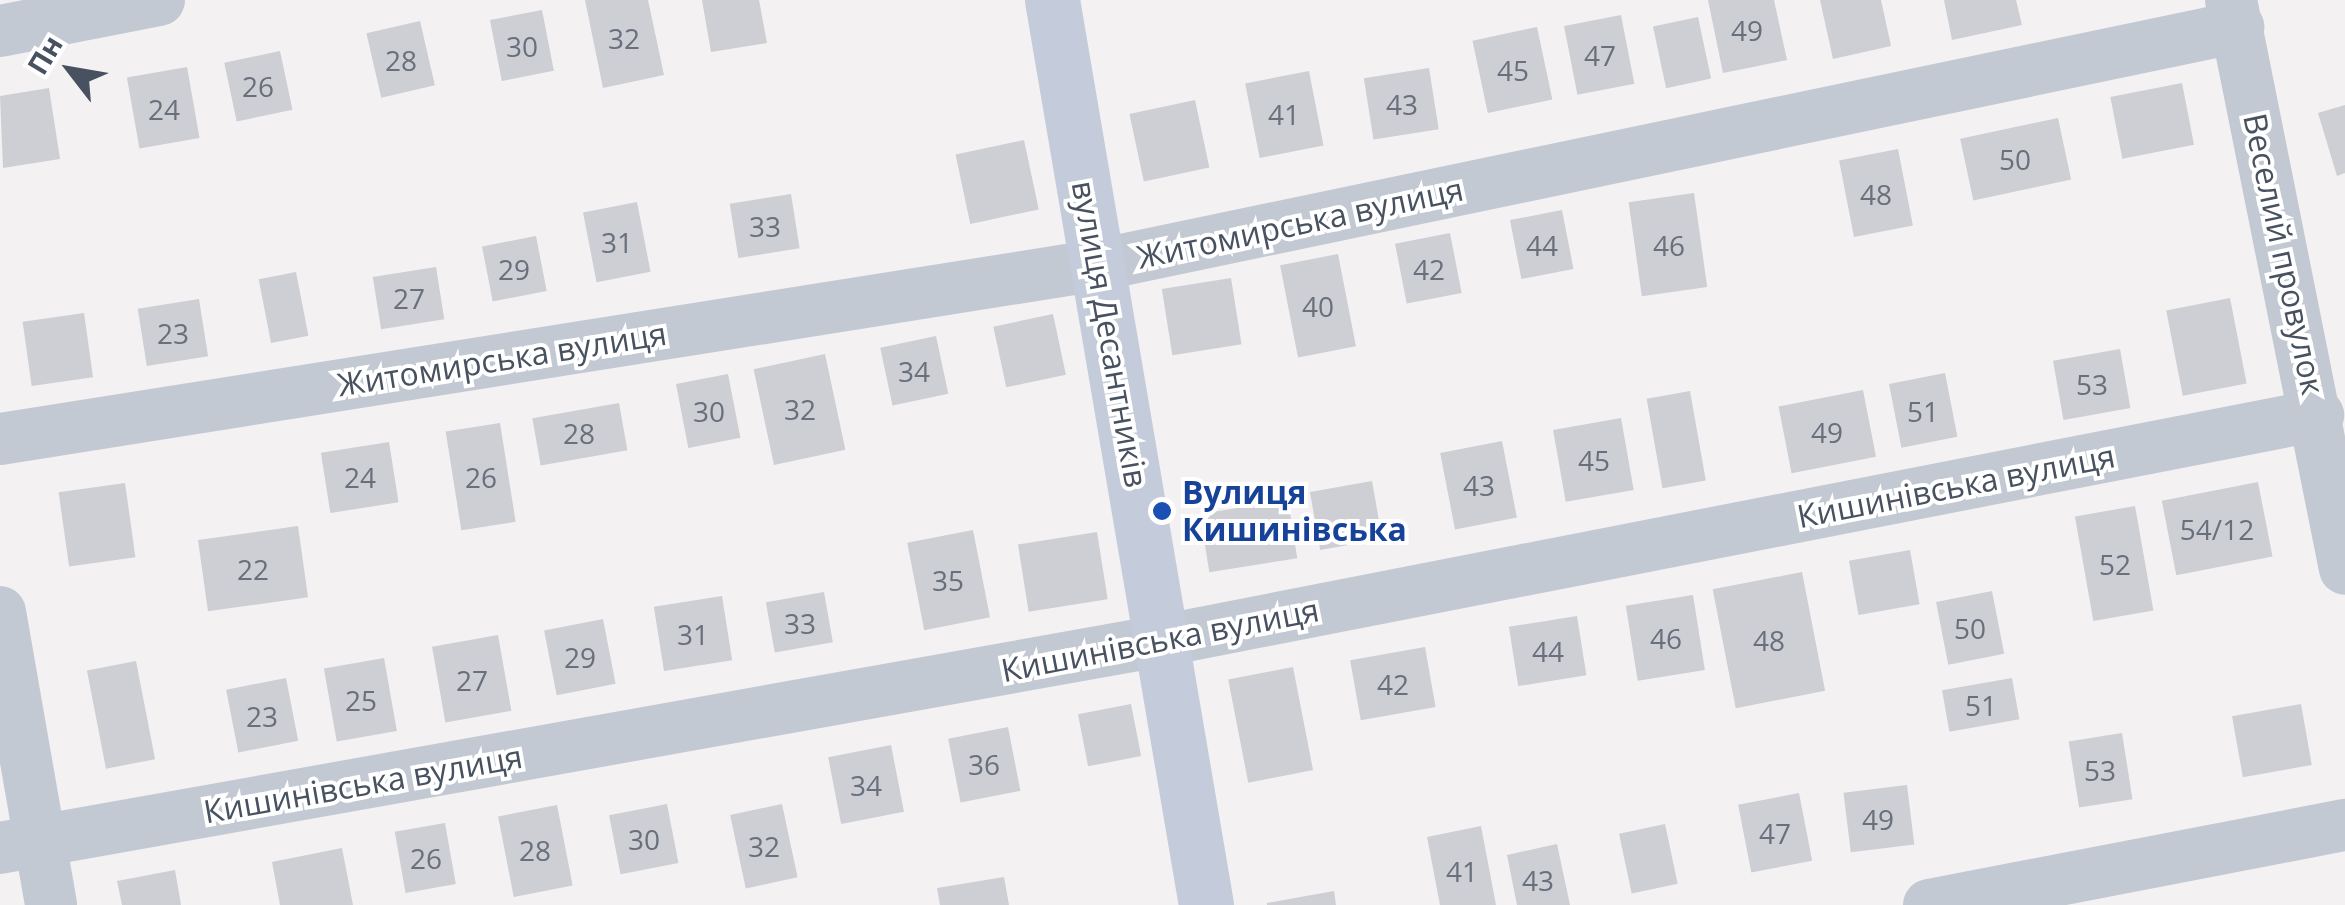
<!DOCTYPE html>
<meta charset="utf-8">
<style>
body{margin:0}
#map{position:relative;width:2345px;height:905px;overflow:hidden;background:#f3f1f1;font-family:"Open Sans",sans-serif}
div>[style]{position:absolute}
.building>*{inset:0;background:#cdcfd5;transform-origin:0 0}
.street>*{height:52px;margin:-26px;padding:0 26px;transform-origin:26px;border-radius:26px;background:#c2c9d3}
.secondary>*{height:55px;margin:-27.5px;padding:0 27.5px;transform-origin:27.5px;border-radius:27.5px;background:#c4cbda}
.dots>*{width:28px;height:28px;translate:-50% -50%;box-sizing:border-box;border:5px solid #fff;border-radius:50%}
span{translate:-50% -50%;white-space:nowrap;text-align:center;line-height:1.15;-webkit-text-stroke:8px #fff;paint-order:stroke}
.number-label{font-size:28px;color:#69707c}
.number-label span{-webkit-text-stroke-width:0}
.street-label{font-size:32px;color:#48515f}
.transit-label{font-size:32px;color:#164399;font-weight:700}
.left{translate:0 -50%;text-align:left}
.north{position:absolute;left:20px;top:20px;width:100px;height:100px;-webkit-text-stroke:8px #fff;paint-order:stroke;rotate:301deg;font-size:28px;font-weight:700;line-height:40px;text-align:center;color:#48515f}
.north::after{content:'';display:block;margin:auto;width:35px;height:45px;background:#48515f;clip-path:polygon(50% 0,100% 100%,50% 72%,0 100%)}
</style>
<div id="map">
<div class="building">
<div style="clip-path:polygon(585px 0,648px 0,664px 75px,603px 88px)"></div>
<div style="clip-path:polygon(702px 0,759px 0,767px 43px,711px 52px)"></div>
<div style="clip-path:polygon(1708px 0,1774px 0,1787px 60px,1723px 73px)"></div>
<div style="clip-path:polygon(1820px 0,1881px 0,1891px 46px,1833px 59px)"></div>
<div style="clip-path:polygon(1944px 0,2016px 0,2022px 25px,1952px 40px)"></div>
<div style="left:542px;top:10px;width:62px;height:53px;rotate:79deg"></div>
<div style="left:1621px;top:15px;width:70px;height:58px;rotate:79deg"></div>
<div style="left:1698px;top:17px;width:63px;height:46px;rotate:78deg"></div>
<div style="left:420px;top:21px;width:66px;height:55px;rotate:77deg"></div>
<div style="left:1537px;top:27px;width:74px;height:66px;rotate:78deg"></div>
<div style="left:280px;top:51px;width:60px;height:57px;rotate:78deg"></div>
<div style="left:187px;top:67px;width:72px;height:61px;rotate:80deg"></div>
<div style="left:1429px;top:68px;width:62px;height:66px;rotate:81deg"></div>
<div style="left:1309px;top:71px;width:76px;height:65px;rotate:79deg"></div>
<div style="left:2182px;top:83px;width:63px;height:73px;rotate:79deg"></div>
<div style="clip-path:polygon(49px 88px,60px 159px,3px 168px,0 96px)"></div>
<div style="left:1195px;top:100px;width:69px;height:67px;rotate:78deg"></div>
<div style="clip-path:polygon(2345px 105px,2345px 173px,2337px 176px,2318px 113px)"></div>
<div style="left:2058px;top:118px;width:63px;height:100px;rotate:78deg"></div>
<div style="left:1024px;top:140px;width:71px;height:70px;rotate:78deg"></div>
<div style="left:1898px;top:149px;width:78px;height:60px;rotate:79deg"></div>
<div style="left:1694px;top:193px;width:95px;height:66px;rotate:82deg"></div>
<div style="left:791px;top:194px;width:55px;height:62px;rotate:81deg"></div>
<div style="left:637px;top:202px;width:71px;height:55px;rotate:79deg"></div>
<div style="left:1562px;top:210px;width:60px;height:53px;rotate:79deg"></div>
<div style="left:1450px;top:233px;width:61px;height:56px;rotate:79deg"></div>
<div style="left:536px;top:236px;width:56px;height:55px;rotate:79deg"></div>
<div style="left:1338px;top:254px;width:94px;height:59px;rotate:79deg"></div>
<div style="left:436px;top:267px;width:53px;height:64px;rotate:81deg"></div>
<div style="left:296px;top:272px;width:65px;height:38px;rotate:79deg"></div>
<div style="left:1231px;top:278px;width:67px;height:70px;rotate:81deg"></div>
<div style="left:2230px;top:298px;width:87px;height:65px;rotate:79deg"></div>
<div style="left:199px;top:299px;width:58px;height:62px;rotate:81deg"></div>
<div style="left:84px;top:313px;width:65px;height:62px;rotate:82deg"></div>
<div style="left:1053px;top:314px;width:62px;height:61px;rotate:78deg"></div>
<div style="left:936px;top:336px;width:59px;height:57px;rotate:78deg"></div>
<div style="left:2120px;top:349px;width:60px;height:68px;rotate:80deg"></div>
<div style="left:825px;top:354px;width:98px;height:73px;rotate:78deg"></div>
<div style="left:1945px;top:373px;width:65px;height:57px;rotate:79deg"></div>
<div style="left:728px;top:374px;width:65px;height:53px;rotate:79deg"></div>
<div style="left:1863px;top:390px;width:68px;height:86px;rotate:79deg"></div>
<div style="left:1690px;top:391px;width:91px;height:44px;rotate:80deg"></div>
<div style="left:619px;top:403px;width:48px;height:88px;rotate:80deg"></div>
<div style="left:1621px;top:418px;width:73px;height:69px;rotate:80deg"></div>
<div style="left:500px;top:423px;width:100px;height:55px;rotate:81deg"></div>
<div style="left:1502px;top:441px;width:78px;height:63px;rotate:79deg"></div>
<div style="left:389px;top:442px;width:61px;height:69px;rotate:81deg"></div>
<div style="left:1372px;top:481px;width:59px;height:63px;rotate:80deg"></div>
<div style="left:2258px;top:482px;width:76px;height:98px;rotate:79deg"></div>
<div style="left:125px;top:483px;width:75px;height:67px;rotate:82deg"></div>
<div style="left:1288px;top:500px;width:59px;height:89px;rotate:81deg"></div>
<div style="left:2135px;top:506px;width:106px;height:61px;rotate:80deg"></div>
<div style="left:298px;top:526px;width:72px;height:101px;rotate:82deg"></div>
<div style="left:973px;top:530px;width:89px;height:67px;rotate:79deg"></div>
<div style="left:1097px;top:532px;width:68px;height:80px;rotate:81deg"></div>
<div style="left:1910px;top:550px;width:55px;height:62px;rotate:80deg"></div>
<div style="left:1802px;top:572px;width:121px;height:91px;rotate:79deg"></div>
<div style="left:1992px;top:591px;width:64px;height:57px;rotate:79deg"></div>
<div style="left:824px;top:592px;width:51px;height:59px;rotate:80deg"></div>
<div style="left:1693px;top:595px;width:76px;height:68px;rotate:81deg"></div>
<div style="left:722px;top:596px;width:65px;height:69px;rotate:81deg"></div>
<div style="left:1577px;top:616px;width:60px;height:69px;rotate:81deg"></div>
<div style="left:603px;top:619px;width:66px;height:60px;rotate:79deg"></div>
<div style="left:498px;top:635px;width:77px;height:67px;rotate:80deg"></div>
<div style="left:1425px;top:647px;width:61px;height:76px;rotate:80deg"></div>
<div style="left:384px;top:658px;width:74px;height:61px;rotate:80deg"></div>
<div style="left:136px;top:661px;width:100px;height:50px;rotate:79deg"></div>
<div style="left:1293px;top:667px;width:105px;height:66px;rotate:79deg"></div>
<div style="left:286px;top:678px;width:64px;height:61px;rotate:79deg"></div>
<div style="left:2012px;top:678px;width:42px;height:71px;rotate:80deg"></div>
<div style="left:1131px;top:704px;width:53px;height:54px;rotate:79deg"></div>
<div style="left:2301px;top:704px;width:62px;height:70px;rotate:80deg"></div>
<div style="left:1008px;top:727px;width:65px;height:61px;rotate:79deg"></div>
<div style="left:2122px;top:733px;width:67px;height:54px;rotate:81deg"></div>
<div style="left:891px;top:745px;width:68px;height:64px;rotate:79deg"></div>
<div style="left:1907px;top:785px;width:60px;height:64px;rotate:83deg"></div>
<div style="left:1799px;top:793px;width:69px;height:62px;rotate:79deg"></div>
<div style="left:667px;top:804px;width:60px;height:59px;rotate:79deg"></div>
<div style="left:782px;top:804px;width:75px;height:53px;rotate:78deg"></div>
<div style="left:557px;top:805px;width:82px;height:60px;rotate:79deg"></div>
<div style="left:445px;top:823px;width:62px;height:51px;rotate:80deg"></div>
<div style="left:1665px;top:824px;width:61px;height:47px;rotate:78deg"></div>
<div style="clip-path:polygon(1481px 826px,1496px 905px,1440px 905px,1427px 837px)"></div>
<div style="clip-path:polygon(1557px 844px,1570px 905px,1517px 905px,1507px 855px)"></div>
<div style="clip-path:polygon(342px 848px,353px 905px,280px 905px,272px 862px)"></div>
<div style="clip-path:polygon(175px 870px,181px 905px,122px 905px,117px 881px)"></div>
<div style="clip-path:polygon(1004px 877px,1009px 905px,940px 905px,937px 888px)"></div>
<div style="clip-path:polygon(1334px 891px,1336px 905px,1267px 905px,1267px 903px)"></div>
</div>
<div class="street">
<div style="left:2231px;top:0;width:580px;rotate:78.67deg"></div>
<div style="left:0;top:31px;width:162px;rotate:-11deg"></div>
<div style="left:0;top:439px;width:1112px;rotate:-9deg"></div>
<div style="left:1098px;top:265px;width:1165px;rotate:-11.79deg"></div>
<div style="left:0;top:612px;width:297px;rotate:80.1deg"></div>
<div style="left:0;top:848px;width:1183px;rotate:-10.12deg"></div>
<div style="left:1165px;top:640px;width:1175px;rotate:-11.04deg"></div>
<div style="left:1929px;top:905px;width:424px;rotate:-10.9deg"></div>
</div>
<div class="secondary">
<div style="left:1052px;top:0;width:918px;rotate:80.34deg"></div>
</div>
<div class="dots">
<div style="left:1162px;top:511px;background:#1a4fb4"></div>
</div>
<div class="number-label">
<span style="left:1747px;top:30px">49</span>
<span style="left:624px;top:38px">32</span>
<span style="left:522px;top:46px">30</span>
<span style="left:1600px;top:55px">47</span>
<span style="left:401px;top:60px">28</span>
<span style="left:1513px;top:70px">45</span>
<span style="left:258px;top:86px">26</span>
<span style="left:1402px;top:104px">43</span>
<span style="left:164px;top:109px">24</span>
<span style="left:1284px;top:114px">41</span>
<span style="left:2015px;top:159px">50</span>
<span style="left:1876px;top:194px">48</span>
<span style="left:765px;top:226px">33</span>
<span style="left:617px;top:242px">31</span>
<span style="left:1542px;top:245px">44</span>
<span style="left:1669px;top:245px">46</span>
<span style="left:514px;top:269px">29</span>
<span style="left:1429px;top:269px">42</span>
<span style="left:409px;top:298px">27</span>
<span style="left:1318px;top:306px">40</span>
<span style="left:173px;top:333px">23</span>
<span style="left:914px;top:371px">34</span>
<span style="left:2092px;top:384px">53</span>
<span style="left:800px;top:409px">32</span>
<span style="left:709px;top:411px">30</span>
<span style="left:1923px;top:411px">51</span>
<span style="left:1827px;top:432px">49</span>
<span style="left:579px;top:433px">28</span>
<span style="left:1594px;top:460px">45</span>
<span style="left:360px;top:477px">24</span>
<span style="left:481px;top:477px">26</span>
<span style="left:1479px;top:485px">43</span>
<span style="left:2217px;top:529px">54/12</span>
<span style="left:2115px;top:564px">52</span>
<span style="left:253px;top:569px">22</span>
<span style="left:948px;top:580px">35</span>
<span style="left:800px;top:623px">33</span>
<span style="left:1970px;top:628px">50</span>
<span style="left:693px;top:634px">31</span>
<span style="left:1666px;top:638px">46</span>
<span style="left:1769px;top:640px">48</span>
<span style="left:1548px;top:651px">44</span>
<span style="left:580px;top:657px">29</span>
<span style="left:472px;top:680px">27</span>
<span style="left:1393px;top:684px">42</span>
<span style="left:361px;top:700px">25</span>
<span style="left:1981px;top:705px">51</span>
<span style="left:262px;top:716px">23</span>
<span style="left:984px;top:764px">36</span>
<span style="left:2100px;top:770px">53</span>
<span style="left:866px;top:785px">34</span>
<span style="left:1878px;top:819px">49</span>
<span style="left:1775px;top:833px">47</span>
<span style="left:644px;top:839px">30</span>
<span style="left:764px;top:846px">32</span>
<span style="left:535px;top:850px">28</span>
<span style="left:426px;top:858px">26</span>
<span style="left:1462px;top:871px">41</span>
<span style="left:1538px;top:880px">43</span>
</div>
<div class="street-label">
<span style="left:1300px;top:223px;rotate:-12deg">Житомирська вулиця</span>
<span style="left:2284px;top:254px;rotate:78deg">Веселий провулок</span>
<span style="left:1110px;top:334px;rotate:80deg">вулиця Десантників</span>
<span style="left:502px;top:359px;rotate:-9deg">Житомирська вулиця</span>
<span style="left:1956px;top:486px;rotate:-11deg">Кишинівська вулиця</span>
<span style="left:1160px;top:640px;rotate:-11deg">Кишинівська вулиця</span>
<span style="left:363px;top:784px;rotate:-10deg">Кишинівська вулиця</span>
</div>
<div class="transit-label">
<span class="left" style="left:1182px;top:511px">Вулиця<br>Кишинівська</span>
</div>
<div class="north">Пн</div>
</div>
